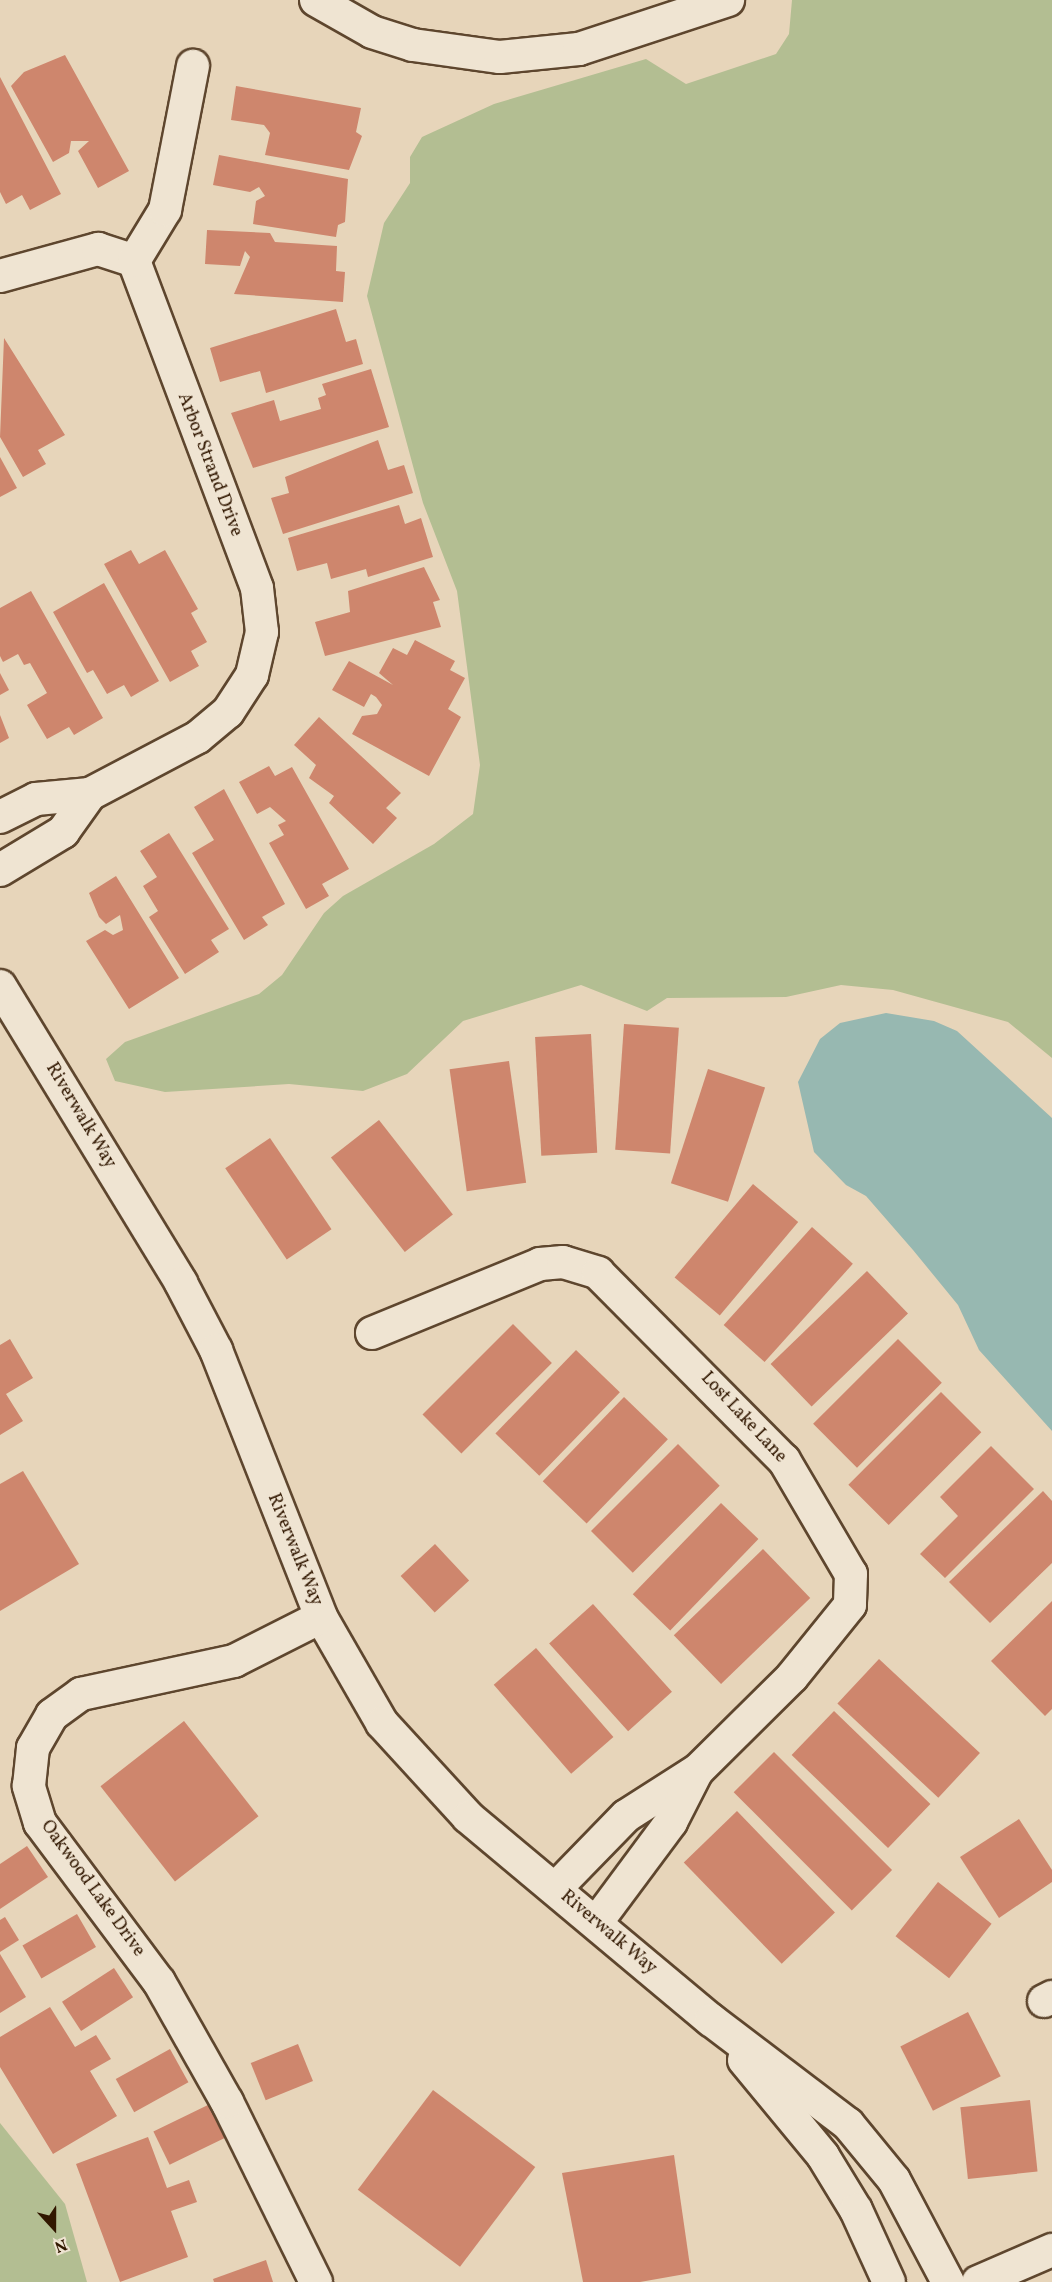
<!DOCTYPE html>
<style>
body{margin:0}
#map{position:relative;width:1052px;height:2282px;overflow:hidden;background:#e7d5ba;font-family:Vollkorn,serif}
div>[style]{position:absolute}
.green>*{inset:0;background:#b3be92}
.water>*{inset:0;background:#97b8b1}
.building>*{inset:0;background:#ce866d;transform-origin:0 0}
.roads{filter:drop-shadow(2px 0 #5e462e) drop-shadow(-2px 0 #5e462e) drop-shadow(0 2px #5e462e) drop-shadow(0 -2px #5e462e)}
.minor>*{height:32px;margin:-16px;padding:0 16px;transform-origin:16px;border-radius:16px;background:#efe4d2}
span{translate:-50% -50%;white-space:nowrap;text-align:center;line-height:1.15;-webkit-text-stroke:6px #efe4d2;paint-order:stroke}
.street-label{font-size:18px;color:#311700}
.north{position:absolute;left:24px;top:2198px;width:60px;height:60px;-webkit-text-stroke:4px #efe4d2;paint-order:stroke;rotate:159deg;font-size:16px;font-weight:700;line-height:24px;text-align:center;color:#311700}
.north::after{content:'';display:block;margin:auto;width:21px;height:27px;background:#311700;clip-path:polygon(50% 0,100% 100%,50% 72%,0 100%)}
</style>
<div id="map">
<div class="green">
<div style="clip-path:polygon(792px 0,1052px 0,1052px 1058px,1008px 1022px,893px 990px,841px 985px,786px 997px,667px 998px,647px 1011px,581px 985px,463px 1021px,407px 1074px,363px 1091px,289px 1084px,165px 1092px,115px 1081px,106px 1059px,125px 1042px,259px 994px,282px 975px,324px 913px,343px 896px,434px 844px,473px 814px,480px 765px,457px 591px,423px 503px,367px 296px,384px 223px,410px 183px,410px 157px,422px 137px,494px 104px,646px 59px,686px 84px,776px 54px,789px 34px)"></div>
<div style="clip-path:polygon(0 2123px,65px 2204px,87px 2282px,0 2282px)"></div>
</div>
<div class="water">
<div style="clip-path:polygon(886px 1013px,934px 1021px,957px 1031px,1052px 1118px,1052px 1431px,979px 1350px,958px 1305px,913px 1250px,866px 1196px,846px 1185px,814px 1152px,798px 1082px,820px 1039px,840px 1023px)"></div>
</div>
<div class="building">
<div style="clip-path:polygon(65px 55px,129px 171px,98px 188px,78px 151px,89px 141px,71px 141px,69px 153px,53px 162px,11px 86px,24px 72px)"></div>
<div style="clip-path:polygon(0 77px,61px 194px,30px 210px,22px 195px,6px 204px,0 192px)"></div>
<div style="clip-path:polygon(236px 86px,361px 108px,356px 132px,362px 136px,349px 170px,265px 155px,270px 133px,264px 125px,231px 120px)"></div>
<div style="clip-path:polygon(219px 155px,348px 179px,345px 222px,338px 225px,336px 237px,253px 224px,256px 201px,265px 196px,259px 187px,250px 192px,213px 185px)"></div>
<div style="clip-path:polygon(207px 230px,270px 233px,275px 242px,337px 246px,336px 271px,345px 272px,343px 302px,234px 294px,250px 257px,245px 251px,240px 266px,205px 264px)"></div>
<div style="clip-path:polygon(336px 309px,346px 342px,356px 339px,363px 364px,266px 393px,260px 371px,220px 382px,210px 348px)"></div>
<div style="clip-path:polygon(4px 338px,65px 435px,38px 450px,46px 464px,23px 477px,0 437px)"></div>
<div style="clip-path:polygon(371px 369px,389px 427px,253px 468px,231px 413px,274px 400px,280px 421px,321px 409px,318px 398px,326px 395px,322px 384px)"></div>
<div style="clip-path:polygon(378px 440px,388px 470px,404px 465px,413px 493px,283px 534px,271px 498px,289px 493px,285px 477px)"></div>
<div style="clip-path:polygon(0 457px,17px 488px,0 497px)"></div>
<div style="clip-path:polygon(399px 505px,405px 524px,421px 518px,433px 557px,368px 577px,366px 569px,331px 579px,327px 563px,297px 571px,288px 538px)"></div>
<div style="clip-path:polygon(131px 550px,139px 564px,165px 550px,198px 609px,191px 613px,207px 642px,191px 651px,199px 666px,170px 682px,104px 564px)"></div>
<div style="clip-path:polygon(424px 567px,440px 600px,433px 602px,441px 627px,325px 656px,315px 622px,350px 612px,348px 591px)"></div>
<div style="clip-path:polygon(104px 583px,159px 681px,131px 697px,124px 685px,107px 694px,93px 670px,87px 673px,53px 612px)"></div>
<div style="clip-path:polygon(31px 591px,103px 718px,74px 735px,69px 727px,47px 739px,27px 705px,47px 693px,30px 663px,24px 665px,18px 654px,3px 662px,0 656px,0 608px)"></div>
<div style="clip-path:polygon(415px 640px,455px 661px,450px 670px,465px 678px,448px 709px,461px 717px,429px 776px,352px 734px,362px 716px,377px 714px,382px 705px,376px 697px,371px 694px,364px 707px,332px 690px,349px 661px,393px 685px,379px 673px,393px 648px,407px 655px)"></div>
<div style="clip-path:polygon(0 673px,9px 690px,0 695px)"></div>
<div style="clip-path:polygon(0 715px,9px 738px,0 743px)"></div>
<div style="clip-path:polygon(319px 717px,401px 793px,386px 808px,397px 818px,373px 844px,329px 803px,334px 796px,309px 778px,316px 765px,294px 745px)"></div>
<div style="clip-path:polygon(269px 766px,275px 776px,292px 767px,349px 869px,322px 884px,329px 896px,306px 909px,269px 843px,284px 835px,278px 825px,286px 821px,270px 807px,257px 814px,239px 782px)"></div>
<div style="clip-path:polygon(224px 789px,285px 904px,262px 917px,268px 925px,244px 940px,192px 853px,214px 840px,194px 807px)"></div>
<div style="clip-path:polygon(169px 833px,229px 929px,211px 940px,219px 952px,185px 974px,149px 917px,158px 911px,143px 886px,157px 877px,140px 851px)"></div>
<div style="clip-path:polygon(116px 876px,179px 978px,129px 1009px,86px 941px,105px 930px,113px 935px,123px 930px,120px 915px,106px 924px,99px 917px,89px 893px)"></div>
<div style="left:624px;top:1024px;width:55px;height:126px;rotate:4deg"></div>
<div style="left:591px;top:1034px;width:119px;height:56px;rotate:87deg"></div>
<div style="left:509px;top:1061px;width:123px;height:60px;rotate:82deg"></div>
<div style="left:708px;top:1069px;width:60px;height:120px;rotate:18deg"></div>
<div style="left:379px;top:1120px;width:120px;height:61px;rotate:52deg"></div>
<div style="left:270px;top:1138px;width:110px;height:54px;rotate:56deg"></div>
<div style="left:753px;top:1184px;width:59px;height:122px;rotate:40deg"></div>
<div style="left:812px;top:1227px;width:55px;height:132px;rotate:42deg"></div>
<div style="left:867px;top:1271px;width:59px;height:134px;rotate:46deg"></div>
<div style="left:513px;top:1324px;width:55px;height:128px;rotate:45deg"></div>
<div style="clip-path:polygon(10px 1339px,33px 1378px,6px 1394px,23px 1421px,0 1435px,0 1345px)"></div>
<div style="left:898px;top:1339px;width:62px;height:120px;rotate:45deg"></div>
<div style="left:576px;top:1350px;width:61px;height:116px;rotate:44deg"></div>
<div style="left:941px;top:1392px;width:57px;height:131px;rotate:45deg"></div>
<div style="left:624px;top:1397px;width:61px;height:117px;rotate:44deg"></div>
<div style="left:678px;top:1444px;width:59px;height:123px;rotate:45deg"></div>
<div style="clip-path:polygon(991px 1446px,1034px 1489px,945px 1578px,920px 1554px,958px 1516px,940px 1497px)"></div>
<div style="clip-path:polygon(23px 1471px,79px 1564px,0 1611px,0 1484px)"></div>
<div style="clip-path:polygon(1043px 1491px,1052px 1501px,1052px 1563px,990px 1623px,949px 1582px)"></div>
<div style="left:721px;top:1503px;width:52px;height:127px;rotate:44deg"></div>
<div style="left:435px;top:1544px;width:50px;height:47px;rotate:47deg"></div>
<div style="left:763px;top:1549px;width:68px;height:124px;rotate:46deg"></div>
<div style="clip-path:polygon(1052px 1601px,1052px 1709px,1045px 1716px,991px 1661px)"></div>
<div style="left:593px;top:1604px;width:118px;height:59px;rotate:48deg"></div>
<div style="left:536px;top:1648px;width:118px;height:56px;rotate:49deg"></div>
<div style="left:879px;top:1659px;width:138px;height:61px;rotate:43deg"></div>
<div style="left:834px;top:1711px;width:134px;height:61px;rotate:44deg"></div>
<div style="left:184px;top:1721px;width:121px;height:106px;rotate:52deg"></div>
<div style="left:774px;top:1752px;width:167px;height:57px;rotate:45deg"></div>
<div style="left:737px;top:1811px;width:141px;height:74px;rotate:46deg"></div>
<div style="clip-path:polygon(1019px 1819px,1052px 1870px,1052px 1882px,999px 1918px,960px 1857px)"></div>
<div style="clip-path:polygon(27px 1846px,48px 1877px,0 1909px,0 1864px)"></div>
<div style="left:938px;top:1882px;width:68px;height:69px;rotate:38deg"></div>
<div style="left:77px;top:1914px;width:38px;height:63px;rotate:60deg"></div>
<div style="clip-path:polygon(5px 1917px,19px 1940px,0 1952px,0 1920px)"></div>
<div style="clip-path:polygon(0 1954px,26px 1997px,0 2013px)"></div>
<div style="left:114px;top:1968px;width:35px;height:62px;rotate:57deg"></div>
<div style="clip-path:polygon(50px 2007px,75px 2047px,96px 2035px,111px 2059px,90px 2071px,117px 2116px,53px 2154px,0 2067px,0 2037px)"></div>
<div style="left:968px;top:2012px;width:72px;height:76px;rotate:63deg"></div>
<div style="left:298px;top:2044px;width:40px;height:51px;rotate:68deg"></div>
<div style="left:170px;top:2049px;width:38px;height:62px;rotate:61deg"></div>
<div style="left:433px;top:2090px;width:128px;height:125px;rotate:37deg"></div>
<div style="left:1030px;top:2100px;width:72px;height:70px;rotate:84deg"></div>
<div style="left:210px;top:2104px;width:37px;height:63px;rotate:64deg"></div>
<div style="clip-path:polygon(148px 2137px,167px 2188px,189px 2180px,197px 2202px,171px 2211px,188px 2257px,120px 2282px,76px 2164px)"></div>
<div style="clip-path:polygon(674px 2155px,691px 2273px,640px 2282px,583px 2282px,562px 2173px)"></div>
<div style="clip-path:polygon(266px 2260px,273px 2282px,214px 2282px,213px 2279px)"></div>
</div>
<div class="roads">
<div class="minor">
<div style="left:316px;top:0;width:64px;rotate:29.7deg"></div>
<div style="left:372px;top:32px;width:43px;rotate:17.6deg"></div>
<div style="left:413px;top:45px;width:88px;rotate:7.9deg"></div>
<div style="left:500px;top:57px;width:79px;rotate:-5.8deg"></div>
<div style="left:579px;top:49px;width:157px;rotate:-18.2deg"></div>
<div style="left:0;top:276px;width:102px;rotate:-15.4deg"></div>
<div style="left:98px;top:249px;width:38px;rotate:18deg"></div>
<div style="left:0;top:817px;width:40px;rotate:-26.6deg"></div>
<div style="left:36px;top:799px;width:54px;rotate:-5.3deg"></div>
<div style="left:90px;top:794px;width:122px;rotate:-27.8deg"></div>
<div style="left:198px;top:737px;width:39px;rotate:-40deg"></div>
<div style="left:228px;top:712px;width:44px;rotate:-57deg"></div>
<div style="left:252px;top:675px;width:44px;rotate:-76.9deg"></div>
<div style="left:262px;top:632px;width:44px;rotate:-96.5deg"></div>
<div style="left:257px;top:588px;width:349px;rotate:-110.6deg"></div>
<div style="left:134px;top:261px;width:60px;rotate:-58.7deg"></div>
<div style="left:165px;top:210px;width:147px;rotate:-79deg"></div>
<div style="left:0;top:870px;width:74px;rotate:-31.1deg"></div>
<div style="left:63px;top:832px;width:47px;rotate:-54.6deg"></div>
<div style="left:0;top:986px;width:348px;rotate:58.6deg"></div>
<div style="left:181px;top:1283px;width:76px;rotate:62.4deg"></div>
<div style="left:216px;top:1350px;width:287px;rotate:68.5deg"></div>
<div style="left:321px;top:1617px;width:122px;rotate:60.1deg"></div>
<div style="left:382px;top:1723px;width:127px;rotate:47.5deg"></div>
<div style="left:468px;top:1817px;width:317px;rotate:39.9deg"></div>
<div style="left:711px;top:2020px;width:172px;rotate:37.2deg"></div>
<div style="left:848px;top:2124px;width:72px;rotate:50.6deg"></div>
<div style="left:894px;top:2180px;width:115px;rotate:62.1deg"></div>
<div style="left:372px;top:1333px;width:182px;rotate:-22.3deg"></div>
<div style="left:540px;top:1264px;width:23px;rotate:-5deg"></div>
<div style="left:563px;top:1262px;width:37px;rotate:17deg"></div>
<div style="left:598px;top:1273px;width:264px;rotate:45.2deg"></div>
<div style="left:784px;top:1460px;width:132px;rotate:59.6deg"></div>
<div style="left:851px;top:1574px;width:31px;rotate:92deg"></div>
<div style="left:850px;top:1605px;width:92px;rotate:128.9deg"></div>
<div style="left:792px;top:1677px;width:132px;rotate:135.3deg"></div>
<div style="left:698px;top:1770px;width:85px;rotate:147.4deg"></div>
<div style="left:626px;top:1816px;width:102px;rotate:134.2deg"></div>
<div style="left:596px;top:1923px;width:126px;rotate:-53.4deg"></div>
<div style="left:671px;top:1822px;width:57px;rotate:-63deg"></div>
<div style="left:1044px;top:2001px;width:9px;rotate:-27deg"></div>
<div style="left:744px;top:2060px;width:124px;rotate:50.5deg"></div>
<div style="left:823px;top:2156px;width:63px;rotate:58.6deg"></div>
<div style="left:856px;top:2210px;width:79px;rotate:65.4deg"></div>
<div style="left:316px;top:2282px;width:201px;rotate:-116.3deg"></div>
<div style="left:227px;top:2102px;width:138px;rotate:-119.5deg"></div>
<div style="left:159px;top:1982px;width:199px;rotate:-126.8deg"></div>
<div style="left:40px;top:1823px;width:39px;rotate:-107deg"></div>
<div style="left:29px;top:1786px;width:38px;rotate:-84deg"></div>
<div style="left:33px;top:1748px;width:38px;rotate:-60deg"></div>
<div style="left:52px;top:1715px;width:36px;rotate:-36deg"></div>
<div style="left:81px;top:1694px;width:157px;rotate:-12.2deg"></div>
<div style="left:234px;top:1661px;width:97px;rotate:-26.8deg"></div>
<div style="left:978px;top:2282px;width:81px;rotate:-23.4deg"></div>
</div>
</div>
<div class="street-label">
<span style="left:209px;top:465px;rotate:69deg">Arbor Strand Drive</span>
<span style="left:80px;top:1116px;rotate:59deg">Riverwalk Way</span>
<span style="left:743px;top:1418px;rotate:47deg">Lost Lake Lane</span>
<span style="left:294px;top:1550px;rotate:68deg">Riverwalk Way</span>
<span style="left:92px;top:1889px;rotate:54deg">Oakwood Lake Drive</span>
<span style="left:608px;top:1933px;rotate:40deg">Riverwalk Way</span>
</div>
<div class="north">N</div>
</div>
